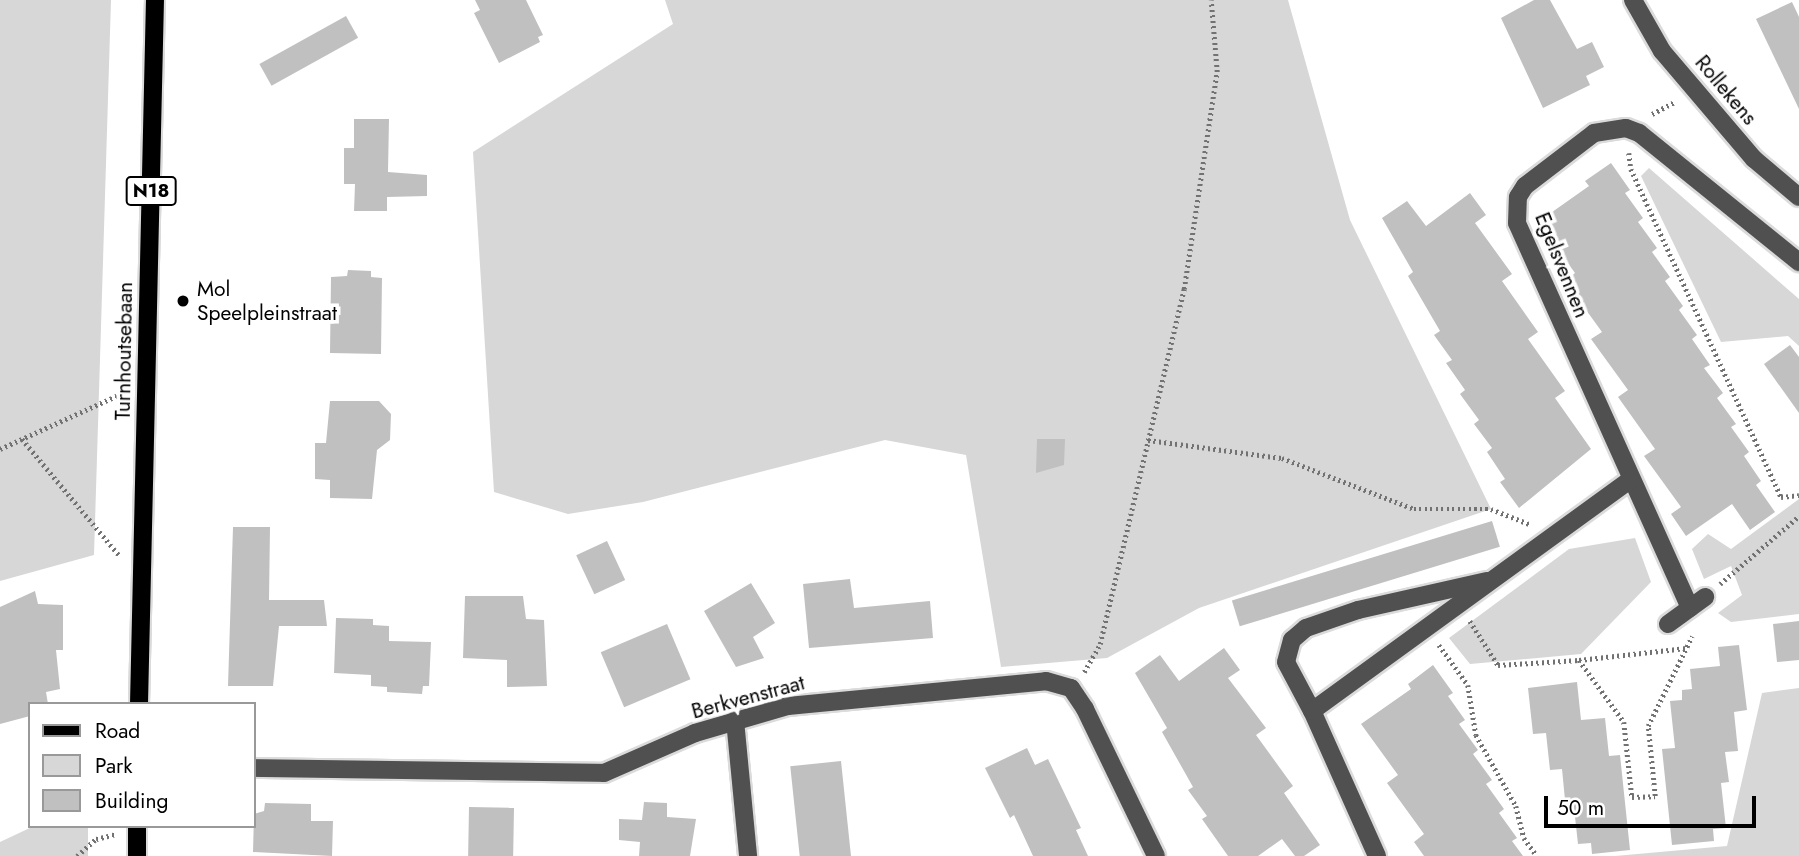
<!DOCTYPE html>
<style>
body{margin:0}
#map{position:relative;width:1799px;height:856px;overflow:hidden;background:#fff;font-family:Jost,sans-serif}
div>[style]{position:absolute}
.green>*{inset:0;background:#d7d7d7}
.building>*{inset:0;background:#c0c0c0;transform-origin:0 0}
.path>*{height:4.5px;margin-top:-2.25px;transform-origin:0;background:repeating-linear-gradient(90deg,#727272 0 2px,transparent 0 5.5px)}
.roads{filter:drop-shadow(2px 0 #dbdbdb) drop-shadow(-2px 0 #dbdbdb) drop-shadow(0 2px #dbdbdb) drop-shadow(0 -2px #dbdbdb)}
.minor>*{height:18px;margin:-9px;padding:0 9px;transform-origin:9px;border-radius:9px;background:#505050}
.major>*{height:18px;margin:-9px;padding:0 9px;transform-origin:9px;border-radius:9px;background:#000}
.dots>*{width:19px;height:19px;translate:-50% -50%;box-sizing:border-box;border:4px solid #fff;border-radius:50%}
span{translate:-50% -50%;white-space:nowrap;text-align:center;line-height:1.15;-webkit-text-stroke:7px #fff;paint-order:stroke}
.shield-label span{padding:2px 5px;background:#fff;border:2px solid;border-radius:5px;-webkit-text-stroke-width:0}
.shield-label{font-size:19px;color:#000;font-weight:700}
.street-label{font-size:21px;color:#000}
.poi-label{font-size:21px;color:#000}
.left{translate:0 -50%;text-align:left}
.legend{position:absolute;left:28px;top:702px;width:228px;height:126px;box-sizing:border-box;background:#fff;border:2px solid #999;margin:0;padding:9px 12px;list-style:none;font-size:21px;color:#000}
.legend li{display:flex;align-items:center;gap:14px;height:35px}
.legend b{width:35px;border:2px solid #999}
.scale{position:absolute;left:1544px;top:796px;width:212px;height:32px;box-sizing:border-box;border:4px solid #000;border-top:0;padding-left:9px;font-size:21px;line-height:24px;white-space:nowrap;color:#000;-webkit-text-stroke:5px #fff;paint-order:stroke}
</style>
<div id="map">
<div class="green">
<div style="clip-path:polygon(0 0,111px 0,94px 555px,0 581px)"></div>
<div style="clip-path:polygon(665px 0,1288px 0,1350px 220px,1491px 509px,1199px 608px,1107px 658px,1001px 667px,966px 455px,885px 440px,643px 502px,568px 514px,494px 492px,473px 152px,673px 24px)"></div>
<div style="clip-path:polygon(1649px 168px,1799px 299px,1799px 346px,1788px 336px,1721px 342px,1641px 176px)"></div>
<div style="clip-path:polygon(1799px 499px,1799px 614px,1731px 622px,1718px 613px,1742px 595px,1731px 566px,1704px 579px,1692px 549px,1708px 534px,1731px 549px)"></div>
<div style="clip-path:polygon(1635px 538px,1651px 582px,1581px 654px,1470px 664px,1449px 638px,1569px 549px)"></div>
<div style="clip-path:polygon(1799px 688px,1799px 856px,1615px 856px,1727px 846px,1762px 693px)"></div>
<div style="clip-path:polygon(34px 826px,88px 826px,88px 856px,0 856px,0 842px)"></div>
</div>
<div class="building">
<div style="clip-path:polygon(475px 0,526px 0,543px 35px,538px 37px,540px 42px,499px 63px,474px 13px,480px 10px)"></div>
<div style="clip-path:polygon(1534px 0,1550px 0,1577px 49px,1592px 42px,1604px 67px,1586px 76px,1590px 85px,1543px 108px,1501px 18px)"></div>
<div style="clip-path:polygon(1792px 2px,1799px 17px,1799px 109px,1756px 19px)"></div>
<div style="left:346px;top:16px;width:25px;height:99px;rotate:61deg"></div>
<div style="clip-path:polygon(354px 119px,389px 119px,388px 172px,427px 175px,427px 196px,387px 197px,387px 211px,354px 211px,355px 184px,344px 184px,344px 148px,354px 148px)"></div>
<div style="clip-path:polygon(1611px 163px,1630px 190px,1625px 193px,1643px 218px,1638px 222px,1657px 248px,1652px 252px,1670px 277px,1665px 281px,1683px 306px,1679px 310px,1697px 335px,1692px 339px,1710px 365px,1704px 368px,1723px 393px,1717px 398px,1736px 424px,1731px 427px,1749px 452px,1744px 456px,1761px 481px,1756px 485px,1775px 512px,1750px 530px,1732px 504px,1686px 536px,1671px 514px,1681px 507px,1644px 456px,1655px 449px,1618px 397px,1628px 390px,1591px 339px,1602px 332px,1565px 281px,1575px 273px,1538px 222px,1589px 186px,1585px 181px)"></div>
<div style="clip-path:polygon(1470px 193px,1486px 215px,1475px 223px,1512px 274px,1502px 281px,1538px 332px,1528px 339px,1565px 391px,1555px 398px,1591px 449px,1519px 508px,1500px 482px,1505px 479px,1487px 452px,1492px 448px,1474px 424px,1479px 420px,1460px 394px,1465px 390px,1446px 363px,1452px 360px,1434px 335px,1440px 331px,1408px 276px,1413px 272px,1382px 218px,1407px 201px,1426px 226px)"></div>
<div style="clip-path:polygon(348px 270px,371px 271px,371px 277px,382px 278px,381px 354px,330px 353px,331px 277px,347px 276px)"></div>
<div style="clip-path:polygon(1790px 345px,1799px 357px,1799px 413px,1764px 364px)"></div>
<div style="clip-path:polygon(330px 401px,379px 401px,391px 414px,390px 440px,377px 450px,372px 499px,330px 498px,330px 480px,315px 479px,315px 443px,326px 443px)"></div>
<div style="clip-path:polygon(1037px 439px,1065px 439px,1064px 465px,1036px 473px)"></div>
<div style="left:1492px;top:521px;width:27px;height:272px;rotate:73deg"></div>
<div style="clip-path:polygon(233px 527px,270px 527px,269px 600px,324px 600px,327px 626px,279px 626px,273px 686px,228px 686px)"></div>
<div style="left:607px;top:541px;width:43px;height:34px;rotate:65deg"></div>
<div style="clip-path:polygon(850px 579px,854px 608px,930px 601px,933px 638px,809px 648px,803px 584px)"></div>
<div style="clip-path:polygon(751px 583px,775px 623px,753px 637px,764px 658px,736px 667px,704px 611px)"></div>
<div style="clip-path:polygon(35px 591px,38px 604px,63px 605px,63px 650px,56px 650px,60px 689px,46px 692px,48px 704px,30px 704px,30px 716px,0 724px,0 607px)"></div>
<div style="clip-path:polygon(465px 596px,523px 596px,526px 619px,544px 620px,547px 686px,507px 687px,507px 660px,463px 658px)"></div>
<div style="clip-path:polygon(336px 618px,373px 619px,373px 625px,389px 626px,389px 641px,431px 642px,429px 686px,423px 686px,422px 694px,387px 692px,387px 687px,371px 686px,371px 675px,334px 673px)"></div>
<div style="clip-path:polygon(1799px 621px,1799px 660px,1777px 662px,1773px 624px)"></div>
<div style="left:667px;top:624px;width:60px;height:72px;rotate:67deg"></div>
<div style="clip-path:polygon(1739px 645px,1747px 710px,1734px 712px,1738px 751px,1725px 752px,1729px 782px,1721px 783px,1726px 828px,1713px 829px,1714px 841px,1672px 845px,1662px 749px,1675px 748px,1670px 701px,1682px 700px,1682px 690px,1692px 689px,1690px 669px,1720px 666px,1718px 647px)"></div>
<div style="clip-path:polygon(1224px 648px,1240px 670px,1228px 678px,1266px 728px,1256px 735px,1293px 786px,1284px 793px,1320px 845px,1304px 856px,1295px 856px,1282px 839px,1258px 856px,1228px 856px,1202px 819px,1207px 816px,1188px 790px,1193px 787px,1162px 732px,1167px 728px,1135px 673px,1160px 655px,1179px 681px)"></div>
<div style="clip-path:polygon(1433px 665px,1453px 693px,1448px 696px,1465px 720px,1459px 724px,1478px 750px,1473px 754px,1492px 780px,1486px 784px,1504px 809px,1499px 813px,1517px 838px,1512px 841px,1523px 856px,1424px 856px,1414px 842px,1424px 834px,1387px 783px,1398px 775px,1361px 724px,1411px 689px,1408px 684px)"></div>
<div style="clip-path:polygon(1577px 682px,1581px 720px,1605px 718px,1609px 756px,1620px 755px,1630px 850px,1592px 854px,1591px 843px,1578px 844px,1573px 799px,1565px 800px,1562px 769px,1550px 770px,1546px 733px,1533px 734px,1528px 688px)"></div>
<div style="clip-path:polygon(1027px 748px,1035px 765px,1048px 759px,1081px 828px,1076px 830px,1088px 856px,1033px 856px,1014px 815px,1010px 818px,985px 768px)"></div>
<div style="left:841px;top:761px;width:96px;height:51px;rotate:84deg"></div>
<div style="clip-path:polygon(644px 802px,667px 803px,667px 817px,696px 819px,690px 856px,639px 856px,640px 842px,619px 840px,619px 819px,642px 820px)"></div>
<div style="clip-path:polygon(265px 803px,311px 804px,311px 821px,333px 821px,332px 856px,253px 852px,254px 814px,264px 811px)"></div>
<div style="left:469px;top:807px;width:45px;height:49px;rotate:1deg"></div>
</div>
<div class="path">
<div style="left:1652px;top:114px;width:26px;rotate:-28deg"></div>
<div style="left:1629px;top:153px;width:16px;rotate:83deg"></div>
<div style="left:1631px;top:169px;width:361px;rotate:65.4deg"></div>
<div style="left:1781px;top:497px;width:18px;rotate:-6deg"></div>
<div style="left:22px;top:439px;width:151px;rotate:50.1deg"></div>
<div style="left:1148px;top:440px;width:135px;rotate:7.7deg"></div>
<div style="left:1282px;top:458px;width:142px;rotate:21.1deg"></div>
<div style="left:1414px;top:509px;width:77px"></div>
<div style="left:1491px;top:509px;width:41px;rotate:21.5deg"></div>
<div style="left:0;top:449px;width:135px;rotate:-24.5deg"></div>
<div style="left:1720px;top:584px;width:104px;rotate:-40.7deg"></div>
<div style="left:1470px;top:621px;width:52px;rotate:57.5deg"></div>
<div style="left:1498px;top:665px;width:81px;rotate:-3.5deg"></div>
<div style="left:1579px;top:660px;width:77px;rotate:54deg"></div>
<div style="left:1624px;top:722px;width:75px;rotate:83.9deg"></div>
<div style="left:1632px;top:797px;width:23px;rotate:-2deg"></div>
<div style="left:1655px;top:796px;width:70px;rotate:-95.7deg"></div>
<div style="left:1648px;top:726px;width:100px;rotate:-63.9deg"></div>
<div style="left:1439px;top:645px;width:49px;rotate:54.1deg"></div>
<div style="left:1468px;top:685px;width:51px;rotate:80.9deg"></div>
<div style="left:1476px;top:735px;width:81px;rotate:60.6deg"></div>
<div style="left:1516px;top:806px;width:33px;rotate:76deg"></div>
<div style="left:1524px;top:838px;width:22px;rotate:54deg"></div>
<div style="left:1579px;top:660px;width:108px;rotate:-6.4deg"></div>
<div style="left:1084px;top:672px;width:32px;rotate:-60deg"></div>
<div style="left:1100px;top:644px;width:365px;rotate:-76.7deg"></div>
<div style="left:1184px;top:289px;width:219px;rotate:-81.4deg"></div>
<div style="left:1217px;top:72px;width:72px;rotate:-94.8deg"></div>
<div style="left:77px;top:856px;width:25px;rotate:-42deg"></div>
<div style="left:96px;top:839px;width:21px;rotate:-14deg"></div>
</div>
<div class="roads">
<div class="minor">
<div style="left:1633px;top:0;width:59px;rotate:60.4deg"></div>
<div style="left:1662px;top:51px;width:142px;rotate:49.6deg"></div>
<div style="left:1754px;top:159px;width:59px;rotate:40.2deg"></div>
<div style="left:1690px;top:608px;width:422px;rotate:-114.2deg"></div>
<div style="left:1517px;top:223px;width:26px;rotate:-88deg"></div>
<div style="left:1518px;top:197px;width:13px;rotate:-58deg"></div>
<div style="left:1525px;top:186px;width:87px;rotate:-37.5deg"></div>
<div style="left:1594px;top:133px;width:32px;rotate:-9deg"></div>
<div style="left:1626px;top:128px;width:14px;rotate:21deg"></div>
<div style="left:1639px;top:133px;width:206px;rotate:38.9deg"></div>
<div style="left:1668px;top:624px;width:46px;rotate:-36.1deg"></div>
<div style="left:1312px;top:711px;width:55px;rotate:-118deg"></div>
<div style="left:1286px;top:662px;width:23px;rotate:-75deg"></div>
<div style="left:1292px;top:640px;width:18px;rotate:-41deg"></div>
<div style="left:1306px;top:628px;width:55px;rotate:-19.1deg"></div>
<div style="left:1358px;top:610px;width:132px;rotate:-12.7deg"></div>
<div style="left:735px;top:720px;width:137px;rotate:84.5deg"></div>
<div style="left:254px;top:768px;width:350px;rotate:0.8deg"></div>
<div style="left:604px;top:773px;width:99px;rotate:-23.7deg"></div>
<div style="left:695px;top:733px;width:97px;rotate:-16.2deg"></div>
<div style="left:788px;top:706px;width:259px;rotate:-5.5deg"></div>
<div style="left:1046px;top:681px;width:26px;rotate:16deg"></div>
<div style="left:1071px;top:688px;width:25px;rotate:56deg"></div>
<div style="left:1085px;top:709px;width:163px;rotate:64.2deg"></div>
<div style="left:1377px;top:856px;width:159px;rotate:-114.1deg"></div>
<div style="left:1312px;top:711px;width:393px;rotate:-36deg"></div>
</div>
<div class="major">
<div style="left:139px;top:704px;width:704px;rotate:-88.7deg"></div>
<div style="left:137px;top:856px;width:30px;rotate:-90deg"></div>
</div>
</div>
<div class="dots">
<div style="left:183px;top:301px;background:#000"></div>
</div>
<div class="shield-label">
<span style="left:151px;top:191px">N18</span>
</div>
<div class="street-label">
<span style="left:1726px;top:90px;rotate:50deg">Rollekens</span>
<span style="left:1562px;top:265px;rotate:68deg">Egelsvennen</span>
<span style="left:124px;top:351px;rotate:-89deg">Turnhoutsebaan</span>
<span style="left:748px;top:697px;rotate:-15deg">Berkvenstraat</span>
</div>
<div class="poi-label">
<span class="left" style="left:197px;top:301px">Mol<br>Speelpleinstraat</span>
</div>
<ul class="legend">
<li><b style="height:9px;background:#000"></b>Road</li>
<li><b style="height:19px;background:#d7d7d7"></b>Park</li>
<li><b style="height:19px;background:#c0c0c0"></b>Building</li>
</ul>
<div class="scale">50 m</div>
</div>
